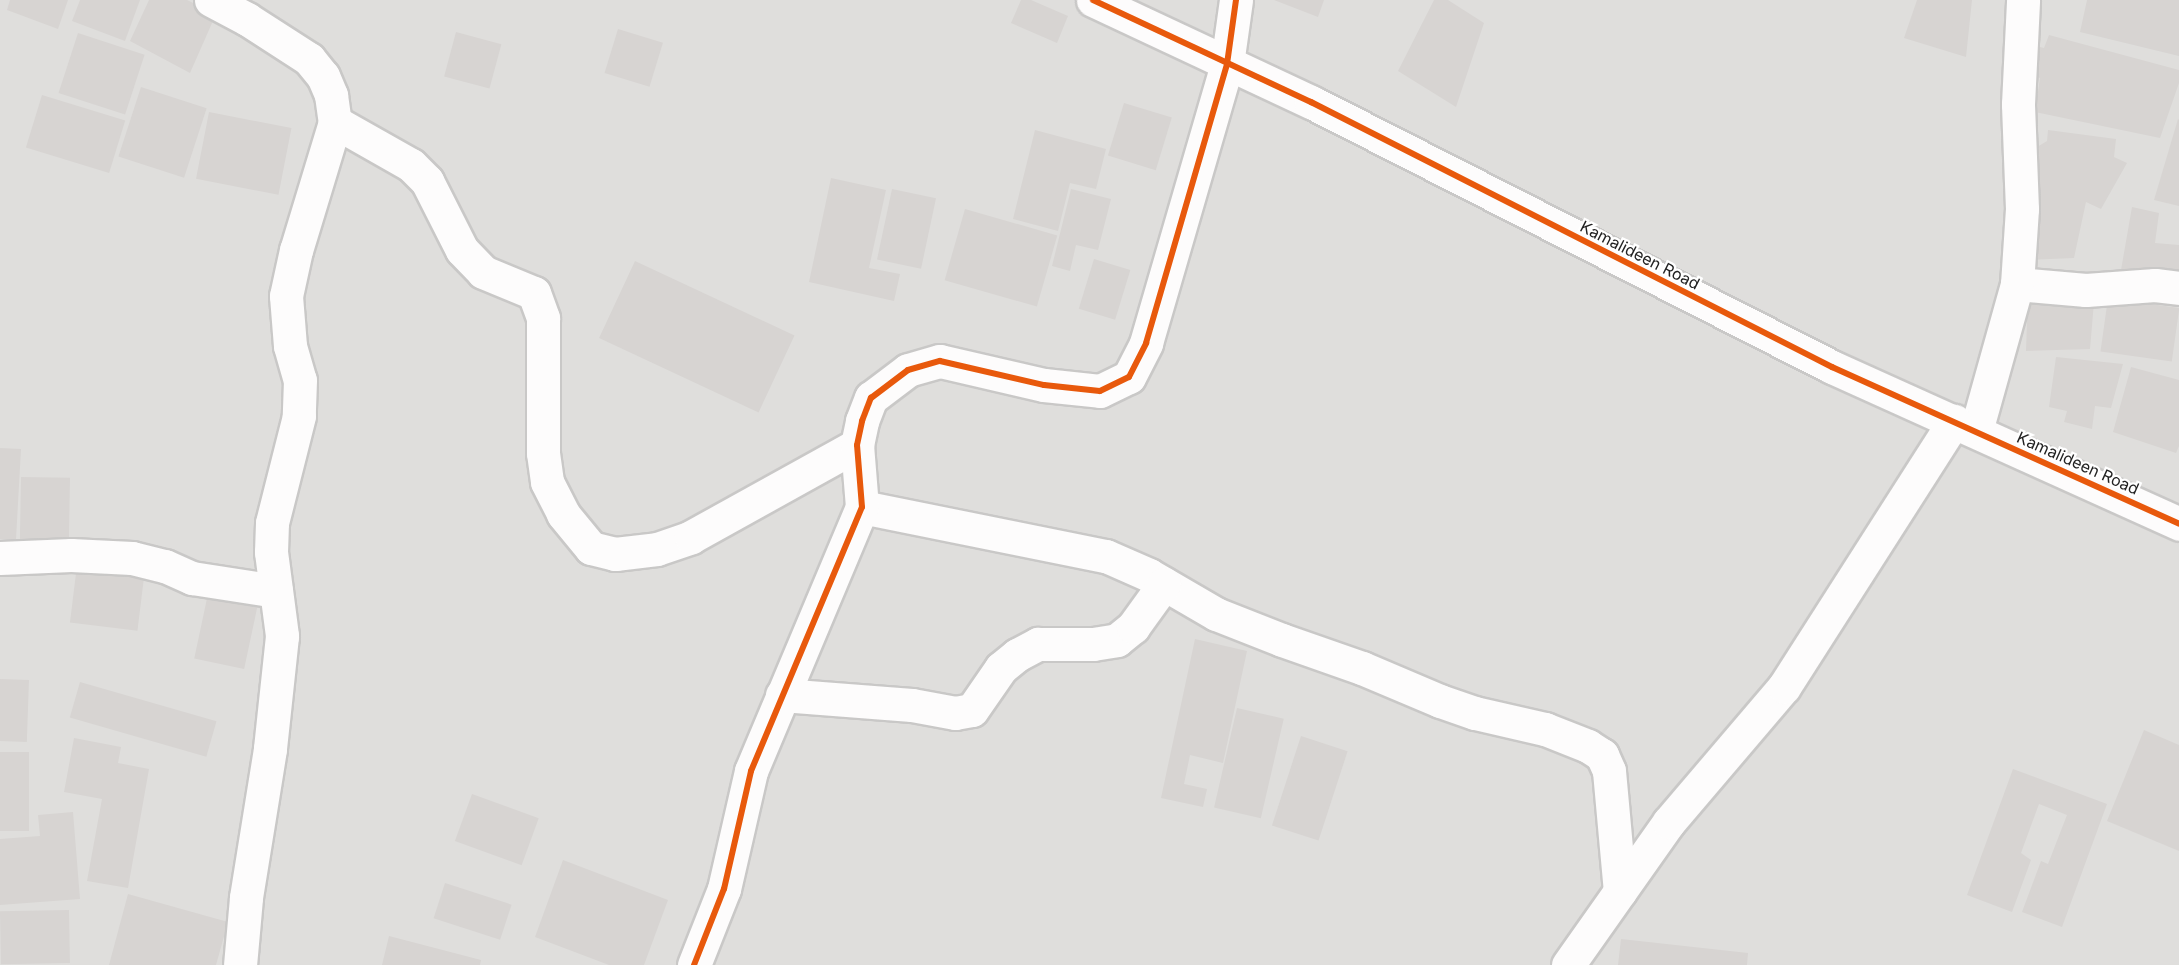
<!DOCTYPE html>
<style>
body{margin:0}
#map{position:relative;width:2179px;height:965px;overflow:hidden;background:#f0eeeb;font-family:Inter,sans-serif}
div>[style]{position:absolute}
.residential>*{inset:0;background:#dfdedc;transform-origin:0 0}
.building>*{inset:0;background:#d7d4d2;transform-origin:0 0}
.roads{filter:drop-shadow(2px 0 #c9c8c7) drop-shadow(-2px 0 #c9c8c7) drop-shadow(0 2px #c9c8c7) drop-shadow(0 -2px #c9c8c7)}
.minor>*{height:33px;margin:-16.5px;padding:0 16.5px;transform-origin:16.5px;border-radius:16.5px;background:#fdfcfc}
.cycleway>*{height:6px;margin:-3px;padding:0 3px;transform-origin:3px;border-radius:3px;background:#e8590c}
span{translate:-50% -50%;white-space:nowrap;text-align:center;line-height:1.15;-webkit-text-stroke:4.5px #fff;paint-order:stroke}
.street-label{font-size:16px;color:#222}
</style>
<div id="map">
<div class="residential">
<div style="left:0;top:0;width:2179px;height:965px"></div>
</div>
<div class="building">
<div style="clip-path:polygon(10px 0,68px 0,58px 29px,7px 10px)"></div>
<div style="clip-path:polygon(80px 0,140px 0,125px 41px,72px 21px)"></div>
<div style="clip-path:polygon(149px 0,187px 0,216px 14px,190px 73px,130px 41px)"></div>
<div style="clip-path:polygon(1021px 0,1031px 0,1068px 16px,1057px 43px,1011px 23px)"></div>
<div style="clip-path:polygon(1274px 0,1324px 0,1318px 17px)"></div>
<div style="clip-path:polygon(1434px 0,1448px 0,1484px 23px,1456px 107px,1398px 71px)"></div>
<div style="clip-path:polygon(1917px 0,1972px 0,1966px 57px,1904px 38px)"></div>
<div style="clip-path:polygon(2087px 0,2179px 0,2179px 56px,2080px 32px)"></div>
<div style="left:618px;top:29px;width:47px;height:46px;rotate:17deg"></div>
<div style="left:456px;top:32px;width:47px;height:46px;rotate:15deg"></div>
<div style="left:78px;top:33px;width:70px;height:63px;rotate:18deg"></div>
<div style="clip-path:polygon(2049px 35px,2179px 70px,2179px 83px,2160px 138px,2035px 112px,2040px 78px,2027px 73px,2032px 45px,2044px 48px)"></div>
<div style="left:141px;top:87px;width:69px;height:73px;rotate:18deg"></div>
<div style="left:42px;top:95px;width:87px;height:55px;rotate:17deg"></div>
<div style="left:1124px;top:103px;width:50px;height:55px;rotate:17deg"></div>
<div style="left:209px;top:112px;width:84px;height:68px;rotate:11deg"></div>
<div style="clip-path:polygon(2178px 119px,2179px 120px,2179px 206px,2154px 200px)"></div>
<div style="clip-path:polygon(1035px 130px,1106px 149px,1096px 189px,1070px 183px,1058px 231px,1013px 219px)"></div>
<div style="clip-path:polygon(2048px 130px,2116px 139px,2114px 157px,2127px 163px,2101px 209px,2086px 202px,2074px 258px,2026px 260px,2028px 169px,2037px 147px,2047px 141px)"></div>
<div style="clip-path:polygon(831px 178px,886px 190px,869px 268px,900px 274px,894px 301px,809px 282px)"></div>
<div style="left:892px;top:189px;width:45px;height:72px;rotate:12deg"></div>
<div style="clip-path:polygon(1071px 189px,1111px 199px,1098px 250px,1076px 245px,1070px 271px,1052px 266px)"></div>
<div style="clip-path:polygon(2132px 207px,2159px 213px,2155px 243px,2179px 245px,2179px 277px,2160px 277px,2121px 270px)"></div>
<div style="left:965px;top:209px;width:96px;height:74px;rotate:16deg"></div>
<div style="left:1094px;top:259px;width:38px;height:52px;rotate:17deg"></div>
<div style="left:635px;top:261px;width:176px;height:85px;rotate:25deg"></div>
<div style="clip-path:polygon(2028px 293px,2094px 302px,2090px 349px,2026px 351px)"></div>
<div style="left:2108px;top:298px;width:72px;height:54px;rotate:8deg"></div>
<div style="clip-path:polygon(2056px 357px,2123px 364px,2111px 408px,2095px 406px,2092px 429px,2064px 422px,2067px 411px,2049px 407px)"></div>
<div style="clip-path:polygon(2131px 367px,2179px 380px,2179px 446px,2176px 453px,2113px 432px)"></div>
<div style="clip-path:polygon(0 448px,21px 449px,16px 539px,0 539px)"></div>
<div style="left:21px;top:477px;width:49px;height:64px;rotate:1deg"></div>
<div style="left:78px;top:557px;width:68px;height:66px;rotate:7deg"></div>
<div style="left:209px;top:589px;width:51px;height:71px;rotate:12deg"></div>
<div style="clip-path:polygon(1195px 639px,1247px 651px,1223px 763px,1190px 755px,1184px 784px,1207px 789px,1203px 807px,1161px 798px)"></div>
<div style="left:0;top:679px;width:29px;height:62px;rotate:2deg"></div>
<div style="left:80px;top:682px;width:142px;height:37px;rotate:16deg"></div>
<div style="left:1237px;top:708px;width:48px;height:102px;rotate:13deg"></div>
<div style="clip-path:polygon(2144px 730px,2179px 745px,2179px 851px,2107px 821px)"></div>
<div style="left:1301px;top:736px;width:49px;height:94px;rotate:18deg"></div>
<div style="clip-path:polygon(74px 738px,121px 747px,118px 763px,149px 769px,128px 888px,87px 881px,102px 799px,64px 792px)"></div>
<div style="left:0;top:752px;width:29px;height:79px"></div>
<div style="clip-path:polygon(2013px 769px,2107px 804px,2062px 927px,2022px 912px,2041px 861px,2048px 864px,2067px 815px,2039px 804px,2021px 853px,2031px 860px,2012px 912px,1967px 895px)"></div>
<div style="left:472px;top:794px;width:71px;height:50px;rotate:20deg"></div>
<div style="clip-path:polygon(73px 812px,80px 899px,0 905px,0 839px,40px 836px,38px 815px)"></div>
<div style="clip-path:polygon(563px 860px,668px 900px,644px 965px,609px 965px,535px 937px)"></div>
<div style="left:445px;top:883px;width:70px;height:37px;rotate:18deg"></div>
<div style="clip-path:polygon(128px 894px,228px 922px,216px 965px,109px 965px)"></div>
<div style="left:69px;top:910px;width:53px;height:69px;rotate:89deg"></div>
<div style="clip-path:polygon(389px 936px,481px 960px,480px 965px,382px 965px)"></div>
<div style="clip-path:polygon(1621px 939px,1748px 953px,1747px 965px,1618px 965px)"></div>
</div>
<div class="roads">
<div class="minor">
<div style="left:211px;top:0;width:41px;rotate:27.8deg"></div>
<div style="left:247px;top:19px;width:74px;rotate:32.8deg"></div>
<div style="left:309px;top:59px;width:22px;rotate:51deg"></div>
<div style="left:323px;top:76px;width:21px;rotate:67deg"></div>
<div style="left:331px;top:95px;width:27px;rotate:82deg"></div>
<div style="left:335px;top:122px;width:134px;rotate:106.9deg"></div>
<div style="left:296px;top:250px;width:47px;rotate:102.3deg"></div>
<div style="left:286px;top:296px;width:50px;rotate:85.4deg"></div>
<div style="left:290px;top:346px;width:35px;rotate:74deg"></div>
<div style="left:300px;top:380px;width:36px;rotate:92deg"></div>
<div style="left:299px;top:416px;width:110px;rotate:104.2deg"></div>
<div style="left:272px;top:523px;width:29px;rotate:92deg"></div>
<div style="left:271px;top:552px;width:85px;rotate:82.5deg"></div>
<div style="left:282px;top:636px;width:114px;rotate:96.1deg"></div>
<div style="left:270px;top:749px;width:151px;rotate:99.2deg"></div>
<div style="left:246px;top:898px;width:67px;rotate:95.1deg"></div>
<div style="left:1093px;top:0;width:241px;rotate:25.1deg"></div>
<div style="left:1311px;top:102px;width:585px;rotate:26.96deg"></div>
<div style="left:1832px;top:367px;width:381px;rotate:24.3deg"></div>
<div style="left:335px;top:122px;width:87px;rotate:29.5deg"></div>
<div style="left:411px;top:165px;width:23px;rotate:45deg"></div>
<div style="left:427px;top:181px;width:77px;rotate:63.1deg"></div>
<div style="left:462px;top:250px;width:30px;rotate:46deg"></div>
<div style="left:483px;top:272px;width:55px;rotate:22.4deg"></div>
<div style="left:534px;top:293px;width:27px;rotate:70deg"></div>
<div style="left:543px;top:318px;width:135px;rotate:90deg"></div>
<div style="left:543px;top:453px;width:29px;rotate:82deg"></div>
<div style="left:547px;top:482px;width:36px;rotate:63deg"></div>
<div style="left:563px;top:514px;width:44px;rotate:50.5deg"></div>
<div style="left:591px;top:548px;width:25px;rotate:14deg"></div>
<div style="left:615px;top:554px;width:42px;rotate:-6.8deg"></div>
<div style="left:657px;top:549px;width:36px;rotate:-19deg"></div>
<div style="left:691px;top:537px;width:190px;rotate:-29deg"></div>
<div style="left:2017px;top:284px;width:69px;rotate:5deg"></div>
<div style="left:2086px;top:290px;width:69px;rotate:-4.1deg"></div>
<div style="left:2155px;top:285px;width:24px;rotate:7deg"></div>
<div style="left:1976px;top:431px;width:153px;rotate:-74.4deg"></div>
<div style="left:2017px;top:284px;width:75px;rotate:-86.2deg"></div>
<div style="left:2022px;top:209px;width:105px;rotate:-92.2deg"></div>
<div style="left:2018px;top:104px;width:104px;rotate:-87.2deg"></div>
<div style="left:862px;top:507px;width:249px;rotate:11.4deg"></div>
<div style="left:1106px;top:556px;width:47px;rotate:23.8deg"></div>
<div style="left:1149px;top:575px;width:78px;rotate:30.2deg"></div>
<div style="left:1216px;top:614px;width:71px;rotate:21.5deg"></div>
<div style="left:1282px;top:640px;width:85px;rotate:19.3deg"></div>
<div style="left:1362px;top:668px;width:85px;rotate:22.9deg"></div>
<div style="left:1440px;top:701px;width:37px;rotate:19deg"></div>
<div style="left:1475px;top:713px;width:72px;rotate:12.9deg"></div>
<div style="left:1545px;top:729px;width:46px;rotate:21.6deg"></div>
<div style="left:1588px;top:746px;width:17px;rotate:33deg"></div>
<div style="left:1602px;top:755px;width:17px;rotate:66deg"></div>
<div style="left:1609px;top:771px;width:121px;rotate:84.8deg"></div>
<div style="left:0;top:558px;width:71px;rotate:-2.4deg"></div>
<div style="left:71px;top:555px;width:61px;rotate:2.8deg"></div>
<div style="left:132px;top:558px;width:34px;rotate:14deg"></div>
<div style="left:165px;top:566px;width:30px;rotate:24deg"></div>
<div style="left:192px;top:578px;width:85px;rotate:8.8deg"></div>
<div style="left:782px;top:695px;width:130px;rotate:4.4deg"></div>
<div style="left:912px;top:705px;width:44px;rotate:10.5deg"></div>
<div style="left:955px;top:713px;width:17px;rotate:-10deg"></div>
<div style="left:972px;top:710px;width:51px;rotate:-55.4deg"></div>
<div style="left:1001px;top:668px;width:21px;rotate:-39deg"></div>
<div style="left:1017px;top:655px;width:24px;rotate:-28deg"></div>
<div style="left:1038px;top:644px;width:55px"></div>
<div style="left:1093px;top:644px;width:24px;rotate:-9deg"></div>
<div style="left:1117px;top:640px;width:21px;rotate:-39deg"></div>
<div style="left:1133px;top:627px;width:53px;rotate:-54.2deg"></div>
<div style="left:694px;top:965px;width:82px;rotate:-68.5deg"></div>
<div style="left:724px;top:889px;width:121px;rotate:-77.1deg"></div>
<div style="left:751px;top:771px;width:286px;rotate:-67.2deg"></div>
<div style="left:862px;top:507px;width:62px;rotate:-94.6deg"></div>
<div style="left:857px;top:445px;width:25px;rotate:-78deg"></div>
<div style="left:862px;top:421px;width:25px;rotate:-69deg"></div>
<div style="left:871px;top:398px;width:46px;rotate:-37.1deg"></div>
<div style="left:908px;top:370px;width:33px;rotate:-16deg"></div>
<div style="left:940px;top:361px;width:107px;rotate:13deg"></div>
<div style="left:1044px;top:385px;width:56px;rotate:6.1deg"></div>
<div style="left:1100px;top:391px;width:32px;rotate:-26deg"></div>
<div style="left:1129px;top:377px;width:38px;rotate:-63deg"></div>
<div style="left:1146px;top:343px;width:291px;rotate:-73.8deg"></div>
<div style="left:1227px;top:64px;width:65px;rotate:-82deg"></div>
<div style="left:1568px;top:965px;width:175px;rotate:-54.8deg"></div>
<div style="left:1669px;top:822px;width:177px;rotate:-49.6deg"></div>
<div style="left:1784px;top:687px;width:316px;rotate:-57.4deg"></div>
</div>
</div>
<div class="cycleway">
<div style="left:1093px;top:0;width:241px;rotate:25.1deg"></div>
<div style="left:1311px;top:102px;width:585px;rotate:26.96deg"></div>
<div style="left:1832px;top:367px;width:381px;rotate:24.3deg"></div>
<div style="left:694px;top:965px;width:82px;rotate:-68.5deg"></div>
<div style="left:724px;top:889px;width:121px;rotate:-77.1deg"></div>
<div style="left:751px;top:771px;width:286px;rotate:-67.2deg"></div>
<div style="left:862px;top:507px;width:62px;rotate:-94.6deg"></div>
<div style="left:857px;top:445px;width:25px;rotate:-78deg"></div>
<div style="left:862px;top:421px;width:25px;rotate:-69deg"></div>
<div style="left:871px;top:398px;width:46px;rotate:-37.1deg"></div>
<div style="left:908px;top:370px;width:33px;rotate:-16deg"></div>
<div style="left:940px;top:361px;width:107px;rotate:13deg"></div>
<div style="left:1044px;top:385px;width:56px;rotate:6.1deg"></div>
<div style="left:1100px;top:391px;width:32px;rotate:-26deg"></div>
<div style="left:1129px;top:377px;width:38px;rotate:-63deg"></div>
<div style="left:1146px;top:343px;width:291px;rotate:-73.8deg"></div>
<div style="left:1227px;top:64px;width:65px;rotate:-82deg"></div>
</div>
<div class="street-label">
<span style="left:1640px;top:255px;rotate:27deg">Kamalideen Road</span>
<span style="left:2078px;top:463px;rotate:24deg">Kamalideen Road</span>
</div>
</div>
